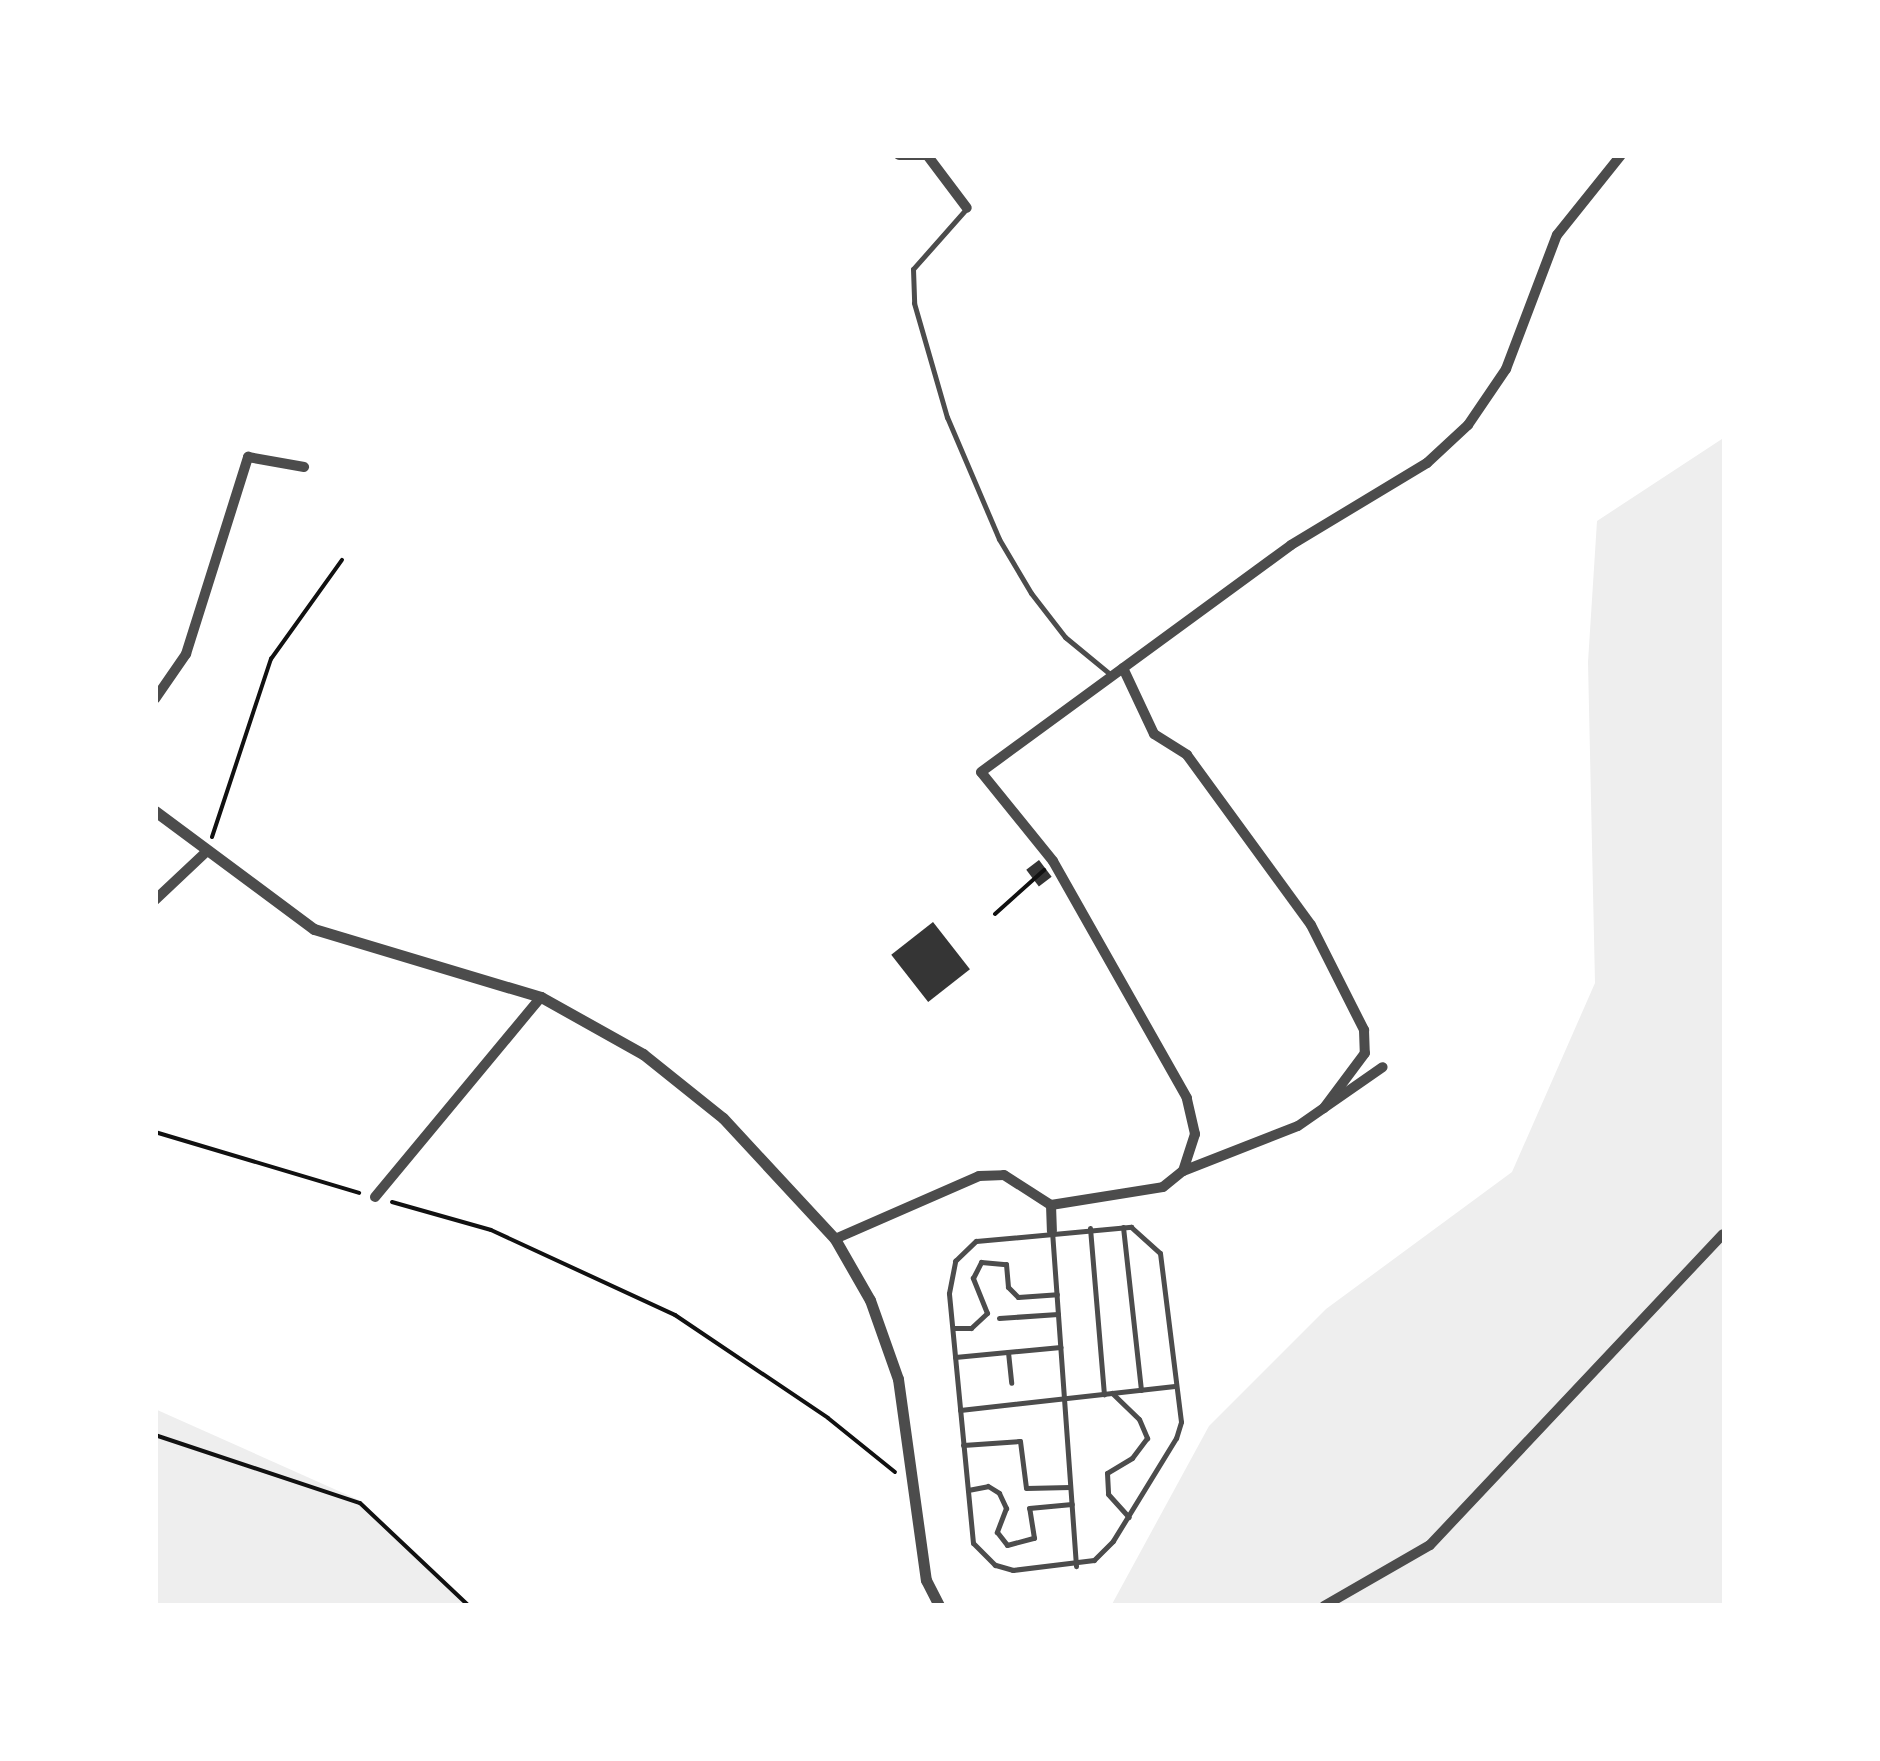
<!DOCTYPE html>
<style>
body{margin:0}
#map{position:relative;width:1880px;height:1761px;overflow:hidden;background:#fff;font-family:Manrope,sans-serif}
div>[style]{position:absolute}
.green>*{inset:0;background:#eee}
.building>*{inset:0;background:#353535;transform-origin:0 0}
.path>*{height:4px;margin:-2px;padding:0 2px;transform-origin:2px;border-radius:2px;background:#111}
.service>*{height:5px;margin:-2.5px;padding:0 2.5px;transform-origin:2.5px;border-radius:2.5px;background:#4c4c4c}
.minor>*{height:10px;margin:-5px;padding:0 5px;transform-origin:5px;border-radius:5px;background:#4c4c4c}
.tertiary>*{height:11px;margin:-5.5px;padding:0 5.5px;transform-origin:5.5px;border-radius:5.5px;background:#4c4c4c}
span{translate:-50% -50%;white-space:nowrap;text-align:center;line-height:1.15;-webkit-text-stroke:10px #fff;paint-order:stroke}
.frame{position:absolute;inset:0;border:158px solid #fff;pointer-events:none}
</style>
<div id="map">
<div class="green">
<div style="clip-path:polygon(1725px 437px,1725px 1606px,1111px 1606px,1209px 1426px,1326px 1309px,1512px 1172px,1595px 983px,1588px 662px,1597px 521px)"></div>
<div style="clip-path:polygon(155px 1409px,361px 1501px,472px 1606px,155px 1606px)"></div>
</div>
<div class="building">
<div style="left:1039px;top:860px;width:21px;height:16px;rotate:53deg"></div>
<div style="left:933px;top:922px;width:60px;height:53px;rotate:52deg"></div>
</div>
<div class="path">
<div style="left:212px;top:837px;width:188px;rotate:-71.7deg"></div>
<div style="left:271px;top:659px;width:122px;rotate:-54.4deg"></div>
<div style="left:995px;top:914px;width:66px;rotate:-41.9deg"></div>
<div style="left:155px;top:1132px;width:213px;rotate:16.6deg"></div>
<div style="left:392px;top:1202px;width:103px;rotate:15.8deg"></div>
<div style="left:491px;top:1230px;width:203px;rotate:24.8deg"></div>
<div style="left:675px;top:1315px;width:184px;rotate:33.9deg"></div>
<div style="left:828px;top:1418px;width:86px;rotate:38.9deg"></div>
<div style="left:155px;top:1435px;width:216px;rotate:18.4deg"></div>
<div style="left:360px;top:1503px;width:150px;rotate:43.4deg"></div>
</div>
<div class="service">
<div style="left:967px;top:208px;width:81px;rotate:131.5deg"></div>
<div style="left:913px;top:269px;width:34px;rotate:88deg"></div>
<div style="left:914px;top:303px;width:119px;rotate:73.9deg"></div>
<div style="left:947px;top:417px;width:133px;rotate:66.9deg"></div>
<div style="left:999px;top:539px;width:63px;rotate:59.3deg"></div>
<div style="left:1031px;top:593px;width:56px;rotate:52.3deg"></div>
<div style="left:1065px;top:637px;width:58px;rotate:39.4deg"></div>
<div style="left:1123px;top:1227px;width:164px;rotate:83.7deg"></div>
<div style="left:1131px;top:1227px;width:39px;rotate:42deg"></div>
<div style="left:1160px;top:1253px;width:170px;rotate:82.9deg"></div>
<div style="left:1181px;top:1422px;width:17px;rotate:107deg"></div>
<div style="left:1176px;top:1438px;width:121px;rotate:121.5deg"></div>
<div style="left:1113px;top:1541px;width:27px;rotate:135deg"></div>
<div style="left:1094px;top:1560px;width:82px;rotate:173deg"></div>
<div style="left:1013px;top:1570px;width:19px;rotate:-164deg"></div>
<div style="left:995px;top:1565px;width:31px;rotate:-135deg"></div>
<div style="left:973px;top:1543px;width:251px;rotate:-95.5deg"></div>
<div style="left:949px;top:1293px;width:33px;rotate:-79deg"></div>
<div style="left:955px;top:1261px;width:29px;rotate:-44deg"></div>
<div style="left:976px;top:1241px;width:156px;rotate:-5.2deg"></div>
<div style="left:1090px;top:1228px;width:167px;rotate:85.2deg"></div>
<div style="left:1052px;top:1231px;width:336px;rotate:85.9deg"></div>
<div style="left:999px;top:1318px;width:59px;rotate:-3.9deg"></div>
<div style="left:953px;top:1328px;width:18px"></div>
<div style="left:971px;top:1328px;width:22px;rotate:-43deg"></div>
<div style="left:987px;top:1313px;width:38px;rotate:-112deg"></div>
<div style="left:973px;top:1278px;width:18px;rotate:-63deg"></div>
<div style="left:981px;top:1262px;width:25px;rotate:5deg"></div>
<div style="left:1006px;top:1264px;width:23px;rotate:85deg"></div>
<div style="left:1008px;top:1287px;width:14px;rotate:45deg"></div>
<div style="left:1018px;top:1297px;width:39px;rotate:-4deg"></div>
<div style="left:1008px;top:1352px;width:31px;rotate:84deg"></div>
<div style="left:955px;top:1357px;width:106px;rotate:-5.4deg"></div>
<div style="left:1112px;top:1393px;width:37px;rotate:44deg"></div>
<div style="left:1139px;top:1419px;width:21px;rotate:67deg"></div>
<div style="left:1147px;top:1438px;width:25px;rotate:127deg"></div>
<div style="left:1132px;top:1458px;width:29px;rotate:149deg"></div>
<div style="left:1107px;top:1473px;width:21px;rotate:87deg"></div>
<div style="left:1108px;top:1494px;width:31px;rotate:48deg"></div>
<div style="left:960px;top:1410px;width:216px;rotate:-6.4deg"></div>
<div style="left:963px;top:1445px;width:57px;rotate:-4deg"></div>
<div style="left:1020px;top:1441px;width:47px;rotate:82.7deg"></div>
<div style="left:1026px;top:1488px;width:44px;rotate:-1.3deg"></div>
<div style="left:968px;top:1490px;width:20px;rotate:-11deg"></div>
<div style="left:988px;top:1486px;width:13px;rotate:32deg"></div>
<div style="left:999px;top:1493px;width:17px;rotate:65deg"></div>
<div style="left:1006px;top:1508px;width:26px;rotate:111deg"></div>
<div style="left:997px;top:1532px;width:16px;rotate:52deg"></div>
<div style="left:1007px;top:1545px;width:28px;rotate:-15deg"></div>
<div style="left:1034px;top:1538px;width:30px;rotate:-99deg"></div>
<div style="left:1029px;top:1508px;width:43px;rotate:-5.3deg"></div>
</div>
<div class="minor">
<div style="left:899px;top:155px;width:28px"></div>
<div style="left:927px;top:155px;width:66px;rotate:53deg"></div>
<div style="left:1123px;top:668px;width:73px;rotate:64.8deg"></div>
<div style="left:1154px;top:734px;width:39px;rotate:32deg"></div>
<div style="left:1187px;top:755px;width:210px;rotate:53.9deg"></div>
<div style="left:1311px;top:925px;width:118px;rotate:63.2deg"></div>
<div style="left:1364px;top:1030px;width:23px;rotate:88deg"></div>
<div style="left:1365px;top:1053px;width:69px;rotate:126.7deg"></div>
<div style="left:155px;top:699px;width:55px;rotate:-55.4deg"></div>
<div style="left:186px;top:654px;width:207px;rotate:-72.5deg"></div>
<div style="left:248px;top:457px;width:57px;rotate:10.1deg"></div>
<div style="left:155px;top:900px;width:71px;rotate:-43.3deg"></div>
<div style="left:1183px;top:1171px;width:123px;rotate:-21.4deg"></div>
<div style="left:1298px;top:1126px;width:103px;rotate:-34.8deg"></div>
<div style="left:375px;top:1197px;width:260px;rotate:-50.3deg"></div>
<div style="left:1051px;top:1205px;width:26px;rotate:88deg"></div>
<div style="left:835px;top:1239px;width:157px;rotate:-23.6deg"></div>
<div style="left:979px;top:1176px;width:25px;rotate:-2deg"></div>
<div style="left:1004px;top:1175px;width:56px;rotate:32.6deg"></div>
<div style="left:1051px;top:1205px;width:113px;rotate:-9.1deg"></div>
<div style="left:1163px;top:1187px;width:26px;rotate:-39deg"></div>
<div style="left:1183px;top:1171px;width:39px;rotate:-72deg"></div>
<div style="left:1195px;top:1134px;width:37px;rotate:-103deg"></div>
<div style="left:1187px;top:1098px;width:272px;rotate:-119.5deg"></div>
<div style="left:1053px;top:861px;width:114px;rotate:-129deg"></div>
<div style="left:981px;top:772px;width:384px;rotate:-36.2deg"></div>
<div style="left:1291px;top:545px;width:159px;rotate:-31.1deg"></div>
<div style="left:1427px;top:463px;width:56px;rotate:-42.8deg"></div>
<div style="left:1468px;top:425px;width:68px;rotate:-55.8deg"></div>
<div style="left:1506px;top:369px;width:143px;rotate:-69.2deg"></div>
<div style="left:1557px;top:235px;width:102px;rotate:-51.3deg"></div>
<div style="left:1324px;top:1606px;width:122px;rotate:-29.9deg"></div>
<div style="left:1430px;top:1545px;width:427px;rotate:-46.7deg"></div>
</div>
<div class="tertiary">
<div style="left:155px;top:811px;width:198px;rotate:36.6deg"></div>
<div style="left:314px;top:929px;width:237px;rotate:16.7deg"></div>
<div style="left:541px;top:997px;width:117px;rotate:29.2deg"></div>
<div style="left:643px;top:1054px;width:102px;rotate:38.7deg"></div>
<div style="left:723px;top:1118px;width:165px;rotate:47.2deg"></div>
<div style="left:835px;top:1239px;width:70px;rotate:60.2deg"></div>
<div style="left:870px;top:1300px;width:84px;rotate:70.5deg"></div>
<div style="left:898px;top:1379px;width:203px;rotate:82.1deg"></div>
<div style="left:926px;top:1580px;width:29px;rotate:63deg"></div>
</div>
<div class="frame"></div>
</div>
